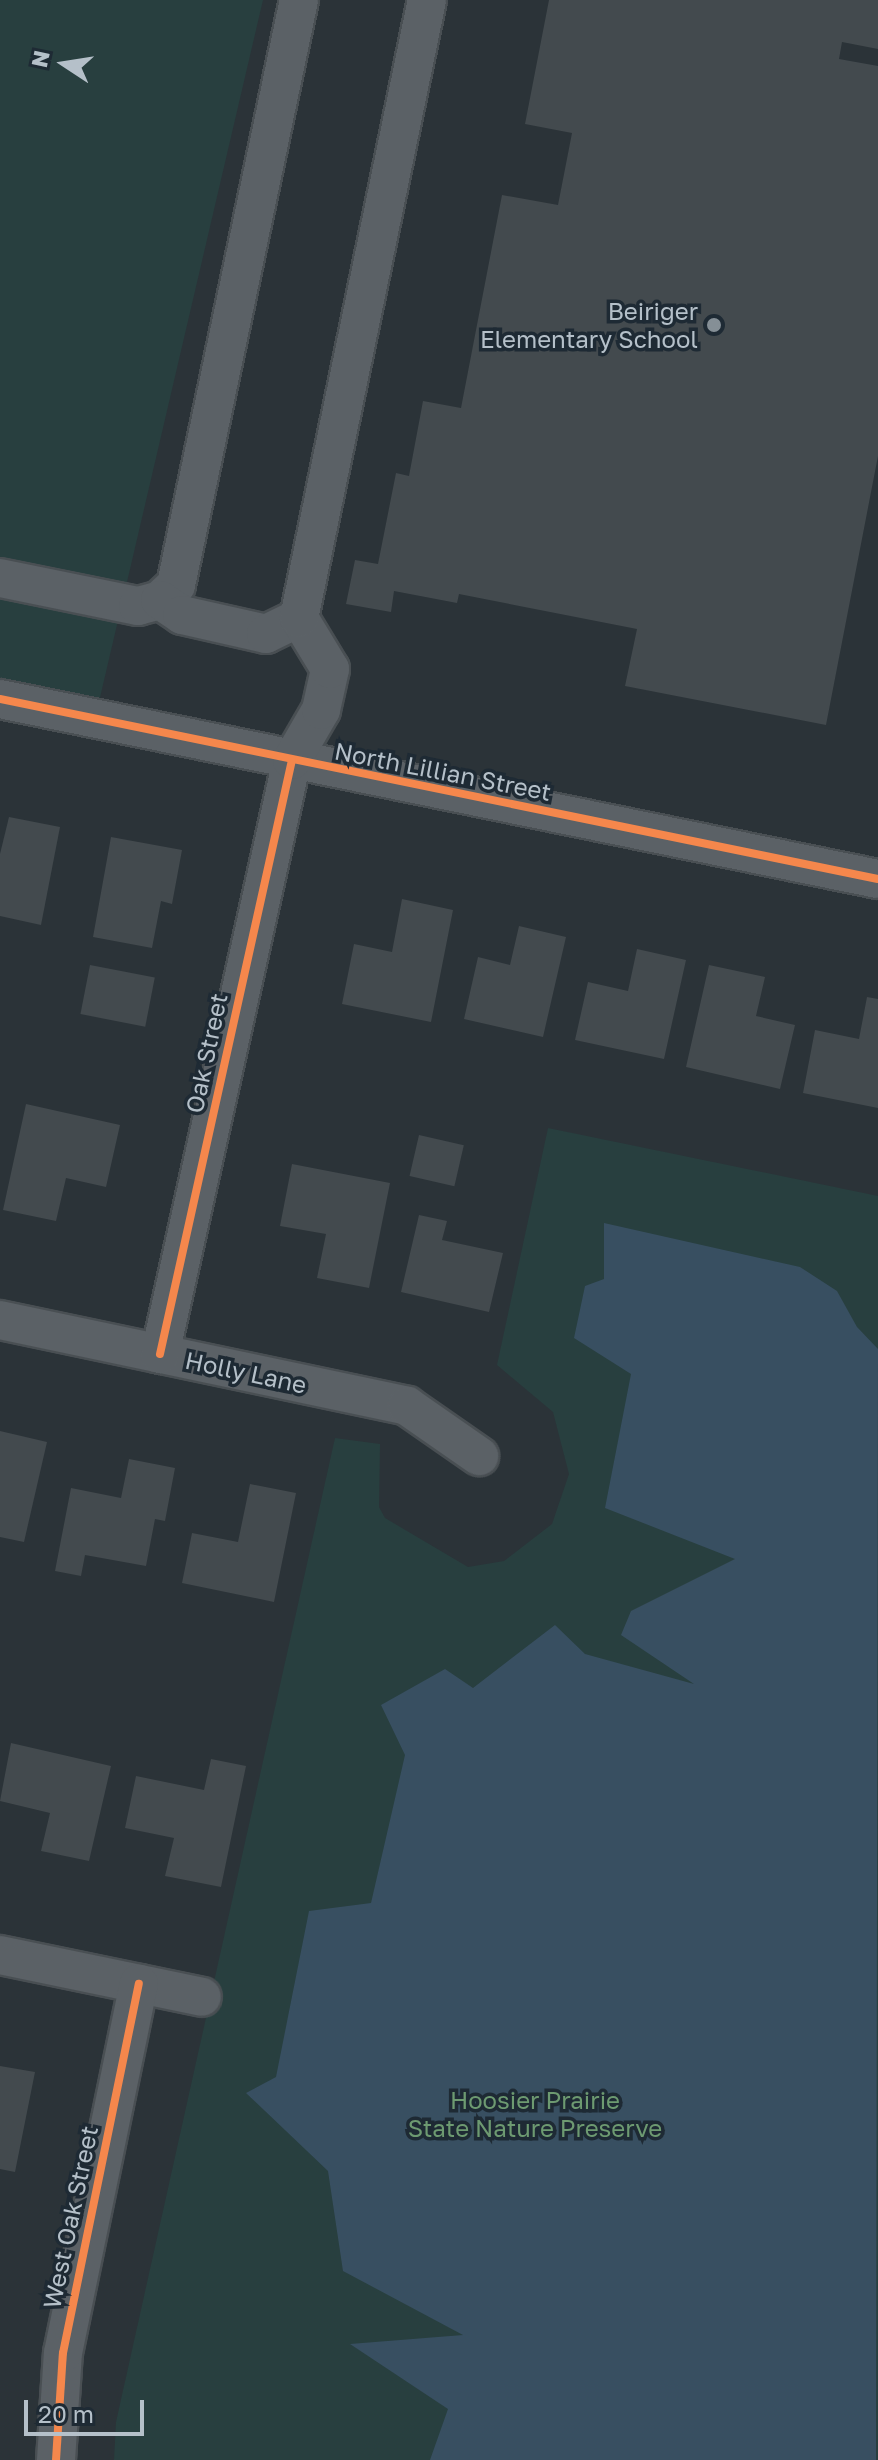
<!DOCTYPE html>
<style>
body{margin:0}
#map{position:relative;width:878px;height:2460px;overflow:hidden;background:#2b3338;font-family:"Golos Text",sans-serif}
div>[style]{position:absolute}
.green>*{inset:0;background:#283f3f}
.water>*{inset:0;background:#384f61}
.building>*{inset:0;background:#434a4e;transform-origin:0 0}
.roads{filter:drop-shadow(2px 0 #494f53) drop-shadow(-2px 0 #494f53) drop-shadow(0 2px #494f53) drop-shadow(0 -2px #494f53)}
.minor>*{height:38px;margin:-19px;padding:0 19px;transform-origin:19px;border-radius:19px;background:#5b6166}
.cycleway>*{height:8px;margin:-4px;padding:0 4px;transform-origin:4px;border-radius:4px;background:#f5874c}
.dots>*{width:22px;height:22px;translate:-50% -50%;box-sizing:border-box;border:4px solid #1e2a34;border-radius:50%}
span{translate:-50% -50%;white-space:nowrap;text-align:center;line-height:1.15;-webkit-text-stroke:7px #1e2a34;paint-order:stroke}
.poi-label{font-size:24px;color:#b5c0c9}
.right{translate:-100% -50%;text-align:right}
.street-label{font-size:24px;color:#b5c0c9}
.park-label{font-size:24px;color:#6d9a71}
.north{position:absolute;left:24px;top:24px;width:80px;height:80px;-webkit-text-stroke:6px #1e2a34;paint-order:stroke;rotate:282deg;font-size:22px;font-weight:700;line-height:32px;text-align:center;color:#b5c0c9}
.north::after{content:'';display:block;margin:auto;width:28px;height:36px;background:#b5c0c9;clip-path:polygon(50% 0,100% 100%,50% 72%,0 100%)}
.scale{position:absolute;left:24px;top:2400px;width:120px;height:36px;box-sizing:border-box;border:4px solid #b5c0c9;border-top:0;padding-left:10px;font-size:24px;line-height:28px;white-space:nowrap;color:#b5c0c9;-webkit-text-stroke:6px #1e2a34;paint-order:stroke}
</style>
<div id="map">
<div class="green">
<div style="clip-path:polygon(0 0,263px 0,95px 719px,0 699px)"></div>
<div style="clip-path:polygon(548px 1128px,878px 1196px,878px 2460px,114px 2460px,116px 2422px,335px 1438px,380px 1444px,379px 1507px,385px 1518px,468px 1567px,504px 1561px,552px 1524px,569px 1474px,553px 1412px,497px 1365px)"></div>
</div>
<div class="water">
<div style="clip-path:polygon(604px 1223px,800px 1267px,837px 1291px,857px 1327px,878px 1349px,876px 2460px,430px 2460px,448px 2409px,350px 2344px,463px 2335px,343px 2271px,328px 2171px,246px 2093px,276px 2077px,309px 1911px,371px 1903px,405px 1755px,381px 1705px,445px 1669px,473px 1688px,555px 1625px,585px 1654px,694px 1684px,621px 1635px,631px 1611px,735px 1559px,605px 1508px,631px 1374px,574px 1338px,585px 1286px,604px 1279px)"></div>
</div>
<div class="building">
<div style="clip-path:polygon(549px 0,878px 0,878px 49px,842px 42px,839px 59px,878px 66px,878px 456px,826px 725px,625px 686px,637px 629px,459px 594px,457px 603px,394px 591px,391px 612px,346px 604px,355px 560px,378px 564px,396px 473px,409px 476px,423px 401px,461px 408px,502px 195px,558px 205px,572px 133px,525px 124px)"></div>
<div style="clip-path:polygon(9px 817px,60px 827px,41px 925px,0 916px,0 854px)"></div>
<div style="clip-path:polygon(111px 837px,182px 850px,172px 904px,161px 901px,152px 948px,93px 937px)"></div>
<div style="clip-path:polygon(402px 899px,453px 910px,431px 1022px,342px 1004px,354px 944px,392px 952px)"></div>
<div style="clip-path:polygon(519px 926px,566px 937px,543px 1037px,464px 1019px,478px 957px,510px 965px)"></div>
<div style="clip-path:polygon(637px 949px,686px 960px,664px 1059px,575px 1040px,588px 982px,628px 991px)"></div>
<div style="left:90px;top:965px;width:66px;height:50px;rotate:11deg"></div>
<div style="clip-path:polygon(709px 965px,765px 977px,756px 1016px,795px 1025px,780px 1089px,686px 1067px)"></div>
<div style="clip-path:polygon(867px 997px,878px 999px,878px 1108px,803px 1093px,815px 1030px,859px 1039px)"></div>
<div style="clip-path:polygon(26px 1104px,120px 1125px,106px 1187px,66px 1178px,56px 1221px,3px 1210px)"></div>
<div style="left:419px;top:1135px;width:46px;height:42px;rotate:13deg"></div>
<div style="clip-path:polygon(292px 1164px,390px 1183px,369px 1288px,317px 1278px,326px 1234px,280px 1226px)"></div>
<div style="clip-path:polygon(419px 1215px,447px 1221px,442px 1240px,503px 1253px,489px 1312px,401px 1292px)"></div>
<div style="clip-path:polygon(0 1431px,47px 1442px,24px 1542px,0 1537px)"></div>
<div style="clip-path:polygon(129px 1459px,175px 1468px,165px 1521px,155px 1519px,146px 1566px,85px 1555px,81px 1576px,55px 1571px,71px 1488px,121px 1498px)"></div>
<div style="clip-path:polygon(250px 1484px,296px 1493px,274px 1602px,182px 1583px,192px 1533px,238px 1542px)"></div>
<div style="clip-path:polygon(11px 1743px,111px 1766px,89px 1861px,41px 1851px,50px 1813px,0 1801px)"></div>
<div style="clip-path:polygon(211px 1759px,246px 1766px,221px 1887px,165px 1876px,174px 1838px,125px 1828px,136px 1776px,204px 1790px)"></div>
<div style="clip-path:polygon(0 2066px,35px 2072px,15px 2172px,0 2169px)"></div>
</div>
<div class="roads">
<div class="minor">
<div style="left:0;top:578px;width:141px;rotate:11.5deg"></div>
<div style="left:138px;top:606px;width:23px;rotate:-15deg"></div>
<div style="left:160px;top:600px;width:22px;rotate:-43deg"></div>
<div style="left:176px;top:585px;width:598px;rotate:-78.13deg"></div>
<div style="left:160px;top:600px;width:27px;rotate:34deg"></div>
<div style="left:182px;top:615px;width:86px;rotate:12.7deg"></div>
<div style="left:266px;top:634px;width:37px;rotate:-26deg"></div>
<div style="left:0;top:699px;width:896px;rotate:11.59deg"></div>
<div style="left:0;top:1320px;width:416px;rotate:11.9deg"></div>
<div style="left:407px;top:1406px;width:88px;rotate:34.8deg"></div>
<div style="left:160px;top:1354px;width:608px;rotate:-77.47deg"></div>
<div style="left:292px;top:760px;width:58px;rotate:-59.9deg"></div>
<div style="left:321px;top:710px;width:42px;rotate:-77.6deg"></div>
<div style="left:330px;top:669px;width:60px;rotate:-121.3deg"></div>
<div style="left:299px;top:618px;width:631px;rotate:-78.3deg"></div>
<div style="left:0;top:1955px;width:206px;rotate:11.7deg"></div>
<div style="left:56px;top:2460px;width:107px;rotate:-86.3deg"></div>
<div style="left:63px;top:2353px;width:377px;rotate:-78.4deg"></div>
</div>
</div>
<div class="cycleway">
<div style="left:0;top:699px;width:896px;rotate:11.59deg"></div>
<div style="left:160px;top:1354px;width:608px;rotate:-77.47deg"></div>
<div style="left:56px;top:2460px;width:107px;rotate:-86.3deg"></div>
<div style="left:63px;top:2353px;width:377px;rotate:-78.4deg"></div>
</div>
<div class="dots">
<div style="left:714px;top:325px;background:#858f96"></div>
</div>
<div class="poi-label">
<span class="right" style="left:698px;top:325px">Beiriger<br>Elementary School</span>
</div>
<div class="street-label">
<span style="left:443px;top:771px;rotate:11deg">North Lillian Street</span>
<span style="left:206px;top:1053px;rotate:-78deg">Oak Street</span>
<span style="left:246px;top:1372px;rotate:12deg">Holly Lane</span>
<span style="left:70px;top:2217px;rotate:-78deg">West Oak Street</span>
</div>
<div class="park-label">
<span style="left:535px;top:2114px">Hoosier Prairie<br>State Nature Preserve</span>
</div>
<div class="north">N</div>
<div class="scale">20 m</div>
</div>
